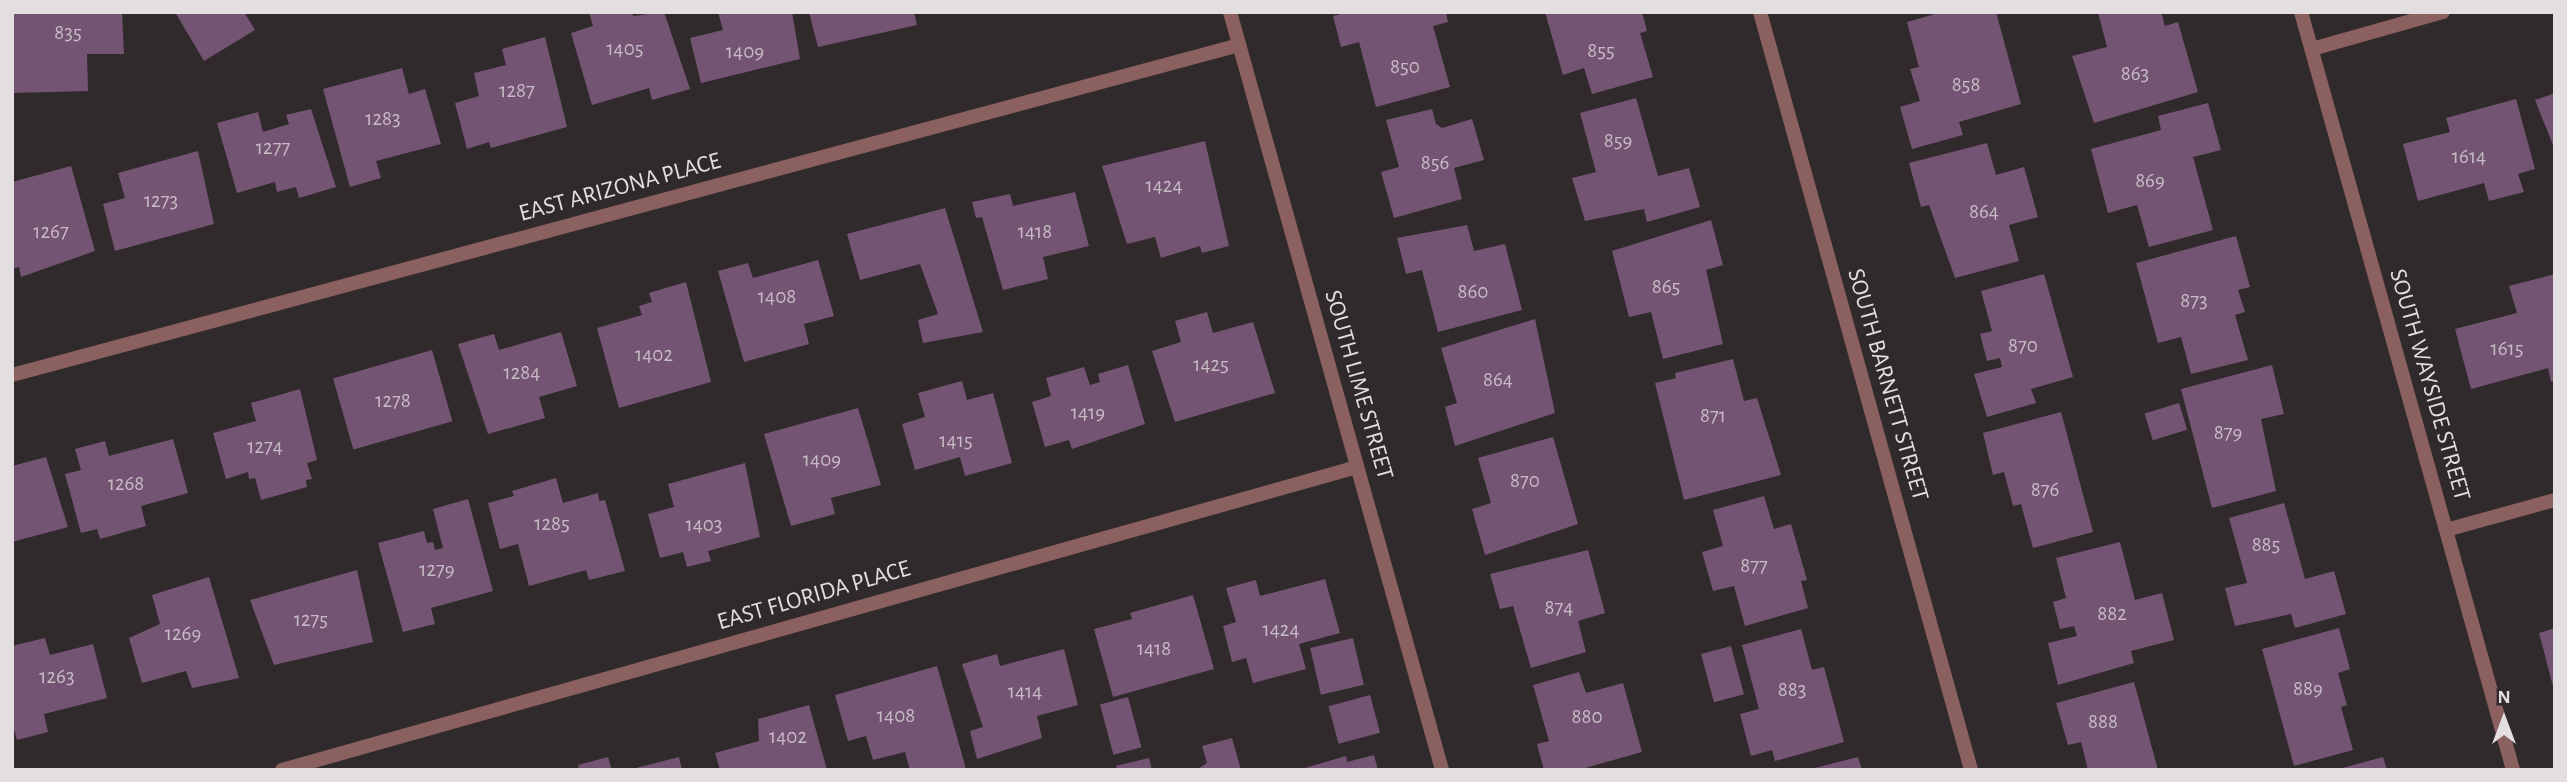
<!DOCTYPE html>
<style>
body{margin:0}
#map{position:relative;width:2567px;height:782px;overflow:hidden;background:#312a2c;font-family:"Alegreya Sans",sans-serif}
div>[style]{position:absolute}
.building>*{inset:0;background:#745473;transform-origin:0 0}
.street>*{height:14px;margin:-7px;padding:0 7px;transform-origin:7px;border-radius:7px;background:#8b615f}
span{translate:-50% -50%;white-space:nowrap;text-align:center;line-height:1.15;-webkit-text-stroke:5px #312a2c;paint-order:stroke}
.number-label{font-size:21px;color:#c7bcc5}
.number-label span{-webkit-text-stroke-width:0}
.street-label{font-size:24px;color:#e3dfe0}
.frame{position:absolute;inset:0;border:14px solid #e3dfe0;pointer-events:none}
.north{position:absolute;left:2469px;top:684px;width:70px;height:70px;-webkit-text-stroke:5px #312a2c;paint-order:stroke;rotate:0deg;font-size:19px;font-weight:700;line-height:28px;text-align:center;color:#e3dfe0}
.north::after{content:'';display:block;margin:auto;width:24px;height:32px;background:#e3dfe0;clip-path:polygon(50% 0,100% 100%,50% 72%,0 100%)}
</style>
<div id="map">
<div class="building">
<div style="clip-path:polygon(12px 12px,122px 12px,124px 54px,87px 54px,88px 91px,12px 93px)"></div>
<div style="clip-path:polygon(175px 12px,244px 12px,255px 30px,204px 61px)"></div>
<div style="clip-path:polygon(589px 12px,632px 12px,633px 16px,664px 12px,690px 89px,652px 100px,649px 88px,592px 105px,571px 33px,593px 26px)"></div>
<div style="clip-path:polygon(718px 12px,792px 12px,800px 59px,701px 83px,690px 38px,723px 30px)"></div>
<div style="clip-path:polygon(809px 12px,914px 12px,917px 25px,818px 47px)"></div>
<div style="clip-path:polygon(1348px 12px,1446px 12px,1448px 22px,1433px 26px,1450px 87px,1376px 107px,1359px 42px,1341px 47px,1333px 16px)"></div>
<div style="clip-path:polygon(1545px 12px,1642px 12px,1647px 31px,1640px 33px,1653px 77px,1592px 94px,1584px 68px,1563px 75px)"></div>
<div style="clip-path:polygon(1942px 12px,1996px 12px,2021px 104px,1959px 122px,1963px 135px,1912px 149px,1900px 107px,1920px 101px,1910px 69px,1919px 67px,1907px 22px)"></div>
<div style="clip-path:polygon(2098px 12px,2161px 12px,2165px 26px,2178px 22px,2198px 92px,2094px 123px,2072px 56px,2107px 47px)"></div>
<div style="clip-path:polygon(545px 37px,567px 127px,491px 148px,489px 142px,467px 149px,455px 103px,479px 96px,474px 73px,506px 65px,502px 49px)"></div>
<div style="clip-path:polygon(402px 68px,409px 94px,425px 89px,441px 144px,376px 161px,381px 178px,350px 187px,323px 89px)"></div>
<div style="clip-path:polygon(2555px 93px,2555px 150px,2535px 100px)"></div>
<div style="clip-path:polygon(1636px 98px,1658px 176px,1689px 168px,1700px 207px,1647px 222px,1644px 209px,1585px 221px,1572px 178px,1596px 172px,1580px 113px)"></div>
<div style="clip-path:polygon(2516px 99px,2535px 169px,2518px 174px,2524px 192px,2489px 201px,2484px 183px,2418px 201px,2403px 144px,2450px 132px,2446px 118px)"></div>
<div style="clip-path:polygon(2208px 103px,2221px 150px,2193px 157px,2213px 230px,2149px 247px,2137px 205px,2108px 213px,2091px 149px,2161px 130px,2158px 116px)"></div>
<div style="clip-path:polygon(311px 109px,336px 187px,299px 198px,296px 187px,277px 192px,275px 182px,237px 193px,217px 123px,258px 112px,263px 132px,289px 124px,286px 115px)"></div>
<div style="clip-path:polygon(1432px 109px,1436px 124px,1442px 128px,1472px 119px,1484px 160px,1454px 168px,1462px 199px,1394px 218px,1381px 172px,1399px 167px,1386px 120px)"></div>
<div style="clip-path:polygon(1205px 141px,1229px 246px,1202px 253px,1200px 246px,1161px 258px,1155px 237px,1127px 244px,1102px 166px)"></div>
<div style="clip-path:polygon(1987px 143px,1996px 175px,2024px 167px,2038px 217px,2009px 225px,2019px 261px,1955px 278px,1929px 205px,1921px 207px,1909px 163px)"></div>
<div style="clip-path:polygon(198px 151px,214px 224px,115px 251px,103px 204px,125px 198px,118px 173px)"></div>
<div style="clip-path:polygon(71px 166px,95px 251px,21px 277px,19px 267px,12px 269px,12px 182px)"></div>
<div style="clip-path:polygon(1075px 192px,1089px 246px,1043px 257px,1048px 279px,1003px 290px,982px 217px,976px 218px,972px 202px,1010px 194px,1013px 206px)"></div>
<div style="clip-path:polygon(945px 208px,983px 332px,923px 343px,918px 320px,938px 314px,920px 264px,860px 280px,847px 234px)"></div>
<div style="clip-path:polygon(1711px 220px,1723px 265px,1706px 270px,1723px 344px,1663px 359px,1651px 312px,1629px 317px,1612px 251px)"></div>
<div style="clip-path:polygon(1467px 225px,1474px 251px,1505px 244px,1522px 310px,1438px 332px,1422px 270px,1406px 274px,1397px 238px)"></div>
<div style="clip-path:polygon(2236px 236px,2250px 287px,2238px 290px,2245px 312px,2235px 315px,2248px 360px,2191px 374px,2181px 337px,2158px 343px,2136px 263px)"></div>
<div style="clip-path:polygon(818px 260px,834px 316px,804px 324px,809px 344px,744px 362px,718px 271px,748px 263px,753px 278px)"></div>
<div style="clip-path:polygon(2044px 274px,2073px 377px,2031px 389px,2036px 403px,1987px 417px,1974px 374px,2002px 367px,2000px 358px,1987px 361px,1980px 334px,1992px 331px,1981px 291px)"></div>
<div style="clip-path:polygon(2555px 274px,2555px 381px,2551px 382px,2548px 368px,2471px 389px,2455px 329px,2517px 313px,2509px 286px)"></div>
<div style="clip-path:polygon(686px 282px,711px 382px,619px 408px,597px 328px,642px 315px,639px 306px,652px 302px,649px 293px)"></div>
<div style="clip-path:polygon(1207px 312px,1213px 333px,1253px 322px,1275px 393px,1175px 422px,1152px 351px,1181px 342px,1175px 321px)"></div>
<div style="clip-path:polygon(1535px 319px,1555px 413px,1455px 446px,1445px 407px,1457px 403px,1441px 348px)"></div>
<div style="clip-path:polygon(561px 332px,577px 386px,539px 397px,545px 418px,488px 434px,458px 344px,494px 334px,499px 350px)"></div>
<div style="left:432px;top:350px;width:74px;height:103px;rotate:74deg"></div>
<div style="clip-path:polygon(1733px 359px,1744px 401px,1757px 398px,1781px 475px,1684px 500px,1655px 383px,1676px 378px,1675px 373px)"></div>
<div style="clip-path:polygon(1128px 365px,1145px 424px,1072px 449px,1069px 440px,1045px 447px,1032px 402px,1051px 396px,1046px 378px,1084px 367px,1090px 385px,1100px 382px,1098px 374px)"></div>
<div style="clip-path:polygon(2272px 365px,2284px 414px,2261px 419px,2276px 491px,2212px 508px,2181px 389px)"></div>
<div style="clip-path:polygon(962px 381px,967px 400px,993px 393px,1012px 463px,965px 476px,960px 457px,915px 470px,902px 424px,925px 417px,918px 393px)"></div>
<div style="clip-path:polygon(300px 389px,317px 460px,307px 463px,312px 479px,306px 480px,307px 487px,261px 500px,255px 478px,249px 479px,248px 472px,226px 479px,213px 433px,256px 421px,251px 403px)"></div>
<div style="left:2179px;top:403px;width:28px;height:36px;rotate:73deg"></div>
<div style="clip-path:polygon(858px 408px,881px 485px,831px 498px,835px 514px,791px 526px,764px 434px)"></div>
<div style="clip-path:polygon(2061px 412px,2093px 532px,2033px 548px,2021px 504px,2013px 506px,2004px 472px,1993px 475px,1983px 433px)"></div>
<div style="clip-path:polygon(1553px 437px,1578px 524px,1485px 555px,1472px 509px,1491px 503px,1478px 458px)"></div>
<div style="clip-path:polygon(173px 439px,188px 493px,141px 506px,146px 526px,100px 539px,97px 529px,81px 533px,65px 474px,81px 470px,75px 449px,105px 441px,109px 456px)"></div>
<div style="clip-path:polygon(46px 457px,68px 527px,12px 542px,12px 466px)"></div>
<div style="clip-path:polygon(745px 463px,760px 537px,708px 551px,711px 561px,687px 567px,683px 552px,660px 558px,648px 514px,674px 507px,668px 484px)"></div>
<div style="clip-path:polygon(556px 478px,563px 503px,598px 493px,599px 501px,605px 500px,625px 571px,589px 580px,586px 570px,529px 586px,518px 544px,500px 549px,488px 503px,514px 496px,512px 491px)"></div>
<div style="clip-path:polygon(1764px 496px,1774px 529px,1791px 524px,1807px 580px,1801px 581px,1808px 608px,1745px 626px,1734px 586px,1713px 591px,1702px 552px,1723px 546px,1713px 510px)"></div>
<div style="clip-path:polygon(468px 499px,493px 591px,431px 608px,435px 624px,403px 632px,378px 543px,424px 531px,427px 543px,433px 542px,435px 550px,443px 548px,433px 509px)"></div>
<div style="clip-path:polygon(2284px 503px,2305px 579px,2334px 571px,2346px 614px,2295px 628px,2291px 614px,2235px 626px,2225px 588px,2247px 583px,2229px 518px)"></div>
<div style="clip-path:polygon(2120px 542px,2135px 600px,2162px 593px,2174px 640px,2131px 651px,2134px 663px,2058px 685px,2048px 643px,2077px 636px,2074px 626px,2060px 629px,2053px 602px,2066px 598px,2056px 558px)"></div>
<div style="clip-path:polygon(1588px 550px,1605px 613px,1578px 621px,1586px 652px,1531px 668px,1513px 606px,1500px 609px,1490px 574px)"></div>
<div style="clip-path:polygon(357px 570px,373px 642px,274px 665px,250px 600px)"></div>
<div style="clip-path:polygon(209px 577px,239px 678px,192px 688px,186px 671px,142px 683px,129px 638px,160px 624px,152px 595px)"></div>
<div style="clip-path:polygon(1325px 579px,1340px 633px,1299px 644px,1306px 669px,1253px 683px,1246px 658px,1232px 662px,1223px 626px,1236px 622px,1226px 588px,1256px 580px,1260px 596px)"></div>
<div style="clip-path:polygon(1193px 595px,1214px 669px,1113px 697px,1094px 629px,1132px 619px,1130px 613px)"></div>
<div style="clip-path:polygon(2339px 628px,2350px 669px,2338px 673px,2347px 705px,2341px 707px,2353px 750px,2294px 766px,2262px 649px)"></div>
<div style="clip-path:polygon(2555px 628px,2555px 690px,2554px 690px,2539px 633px)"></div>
<div style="clip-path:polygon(1801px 629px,1812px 670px,1824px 667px,1844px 742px,1775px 761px,1772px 750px,1751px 756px,1740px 714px,1759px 709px,1742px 645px)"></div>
<div style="clip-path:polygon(45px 638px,50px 655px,93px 644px,107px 698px,44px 714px,48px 732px,17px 740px,12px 723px,12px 646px)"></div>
<div style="left:1353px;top:638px;width:48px;height:44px;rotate:77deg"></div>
<div style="left:1731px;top:646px;width:50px;height:31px;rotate:75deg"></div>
<div style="clip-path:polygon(1064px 649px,1078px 705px,1037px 716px,1042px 738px,977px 759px,970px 731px,983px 727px,962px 664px,997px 654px,1000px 666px)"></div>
<div style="clip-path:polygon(937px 666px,966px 769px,910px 770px,905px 752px,873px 760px,866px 736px,848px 741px,835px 695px)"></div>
<div style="clip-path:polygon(1579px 672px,1586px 693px,1623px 683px,1642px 752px,1578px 770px,1544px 770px,1537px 744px,1549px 741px,1533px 685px)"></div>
<div style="clip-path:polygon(2134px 682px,2158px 770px,2088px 770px,2081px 742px,2068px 745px,2056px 703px)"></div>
<div style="left:1370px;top:695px;width:39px;height:43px;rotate:75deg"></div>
<div style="left:1128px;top:697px;width:52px;height:29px;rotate:75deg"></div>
<div style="clip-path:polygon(809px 705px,827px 770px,720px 770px,715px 753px,759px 741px,758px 719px)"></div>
<div style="clip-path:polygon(1232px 738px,1241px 770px,1196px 770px,1207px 763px,1202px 746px)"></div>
<div style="clip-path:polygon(1374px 755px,1378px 770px,1298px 770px,1346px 756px,1347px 762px)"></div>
<div style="clip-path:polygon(608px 757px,612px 770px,579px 770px,578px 765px)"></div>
<div style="clip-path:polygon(679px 757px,682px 770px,632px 770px,632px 769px)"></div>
<div style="clip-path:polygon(1858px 757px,1862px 770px,1811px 770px,1811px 769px)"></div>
<div style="clip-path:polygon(2383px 757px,2387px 770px,2339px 770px,2339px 769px)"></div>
<div style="clip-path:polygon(1149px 758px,1152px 770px,1117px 770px,1116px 766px)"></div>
</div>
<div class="street">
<div style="left:1230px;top:12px;width:787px;rotate:74.37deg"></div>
<div style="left:1760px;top:12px;width:787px;rotate:74.44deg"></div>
<div style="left:2301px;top:12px;width:787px;rotate:74.37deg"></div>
<div style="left:2312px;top:49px;width:136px;rotate:-15.8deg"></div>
<div style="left:12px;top:375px;width:1271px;rotate:-15.05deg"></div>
<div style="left:2446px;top:530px;width:113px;rotate:-15.4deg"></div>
<div style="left:282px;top:770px;width:1117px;rotate:-15.74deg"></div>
</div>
<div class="number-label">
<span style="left:68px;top:33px">835</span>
<span style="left:625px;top:49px">1405</span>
<span style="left:1601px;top:51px">855</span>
<span style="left:745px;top:52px">1409</span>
<span style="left:1405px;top:67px">850</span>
<span style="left:2135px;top:74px">863</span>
<span style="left:1966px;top:85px">858</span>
<span style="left:517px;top:91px">1287</span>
<span style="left:383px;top:119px">1283</span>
<span style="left:1618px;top:141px">859</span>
<span style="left:273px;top:148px">1277</span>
<span style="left:2469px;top:157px">1614</span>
<span style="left:1435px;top:163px">856</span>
<span style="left:2150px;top:181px">869</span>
<span style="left:1164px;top:186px">1424</span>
<span style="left:161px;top:201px">1273</span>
<span style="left:1984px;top:212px">864</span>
<span style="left:51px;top:232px">1267</span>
<span style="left:1035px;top:232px">1418</span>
<span style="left:1666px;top:287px">865</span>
<span style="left:1473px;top:292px">860</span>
<span style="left:777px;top:297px">1408</span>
<span style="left:2194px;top:301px">873</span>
<span style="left:2023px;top:346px">870</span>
<span style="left:2507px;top:349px">1615</span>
<span style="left:654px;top:355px">1402</span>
<span style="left:1211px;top:365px">1425</span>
<span style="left:522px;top:373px">1284</span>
<span style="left:1498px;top:380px">864</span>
<span style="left:393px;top:401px">1278</span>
<span style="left:1088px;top:413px">1419</span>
<span style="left:1713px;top:416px">871</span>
<span style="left:2228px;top:433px">879</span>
<span style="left:956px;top:441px">1415</span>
<span style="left:265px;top:447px">1274</span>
<span style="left:822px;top:460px">1409</span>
<span style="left:1525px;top:481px">870</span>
<span style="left:126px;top:484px">1268</span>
<span style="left:2045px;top:490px">876</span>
<span style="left:552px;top:524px">1285</span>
<span style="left:704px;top:525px">1403</span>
<span style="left:2266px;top:545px">885</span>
<span style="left:1754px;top:566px">877</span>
<span style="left:437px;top:570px">1279</span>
<span style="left:1559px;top:608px">874</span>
<span style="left:2112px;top:614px">882</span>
<span style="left:311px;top:620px">1275</span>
<span style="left:1281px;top:630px">1424</span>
<span style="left:183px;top:634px">1269</span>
<span style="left:1154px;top:649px">1418</span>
<span style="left:57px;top:677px">1263</span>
<span style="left:2308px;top:689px">889</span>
<span style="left:1792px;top:690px">883</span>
<span style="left:1025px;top:692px">1414</span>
<span style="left:896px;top:716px">1408</span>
<span style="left:1587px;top:717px">880</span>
<span style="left:2103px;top:722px">888</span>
<span style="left:788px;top:737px">1402</span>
</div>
<div class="street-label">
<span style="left:620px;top:188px;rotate:-15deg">EAST ARIZONA PLACE</span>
<span style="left:1358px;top:385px;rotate:74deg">SOUTH LIME STREET</span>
<span style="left:1887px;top:385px;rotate:74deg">SOUTH BARNETT STREET</span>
<span style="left:2429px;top:385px;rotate:74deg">SOUTH WAYSIDE STREET</span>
<span style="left:814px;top:596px;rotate:-16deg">EAST FLORIDA PLACE</span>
</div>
<div class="frame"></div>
<div class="north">N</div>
</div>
